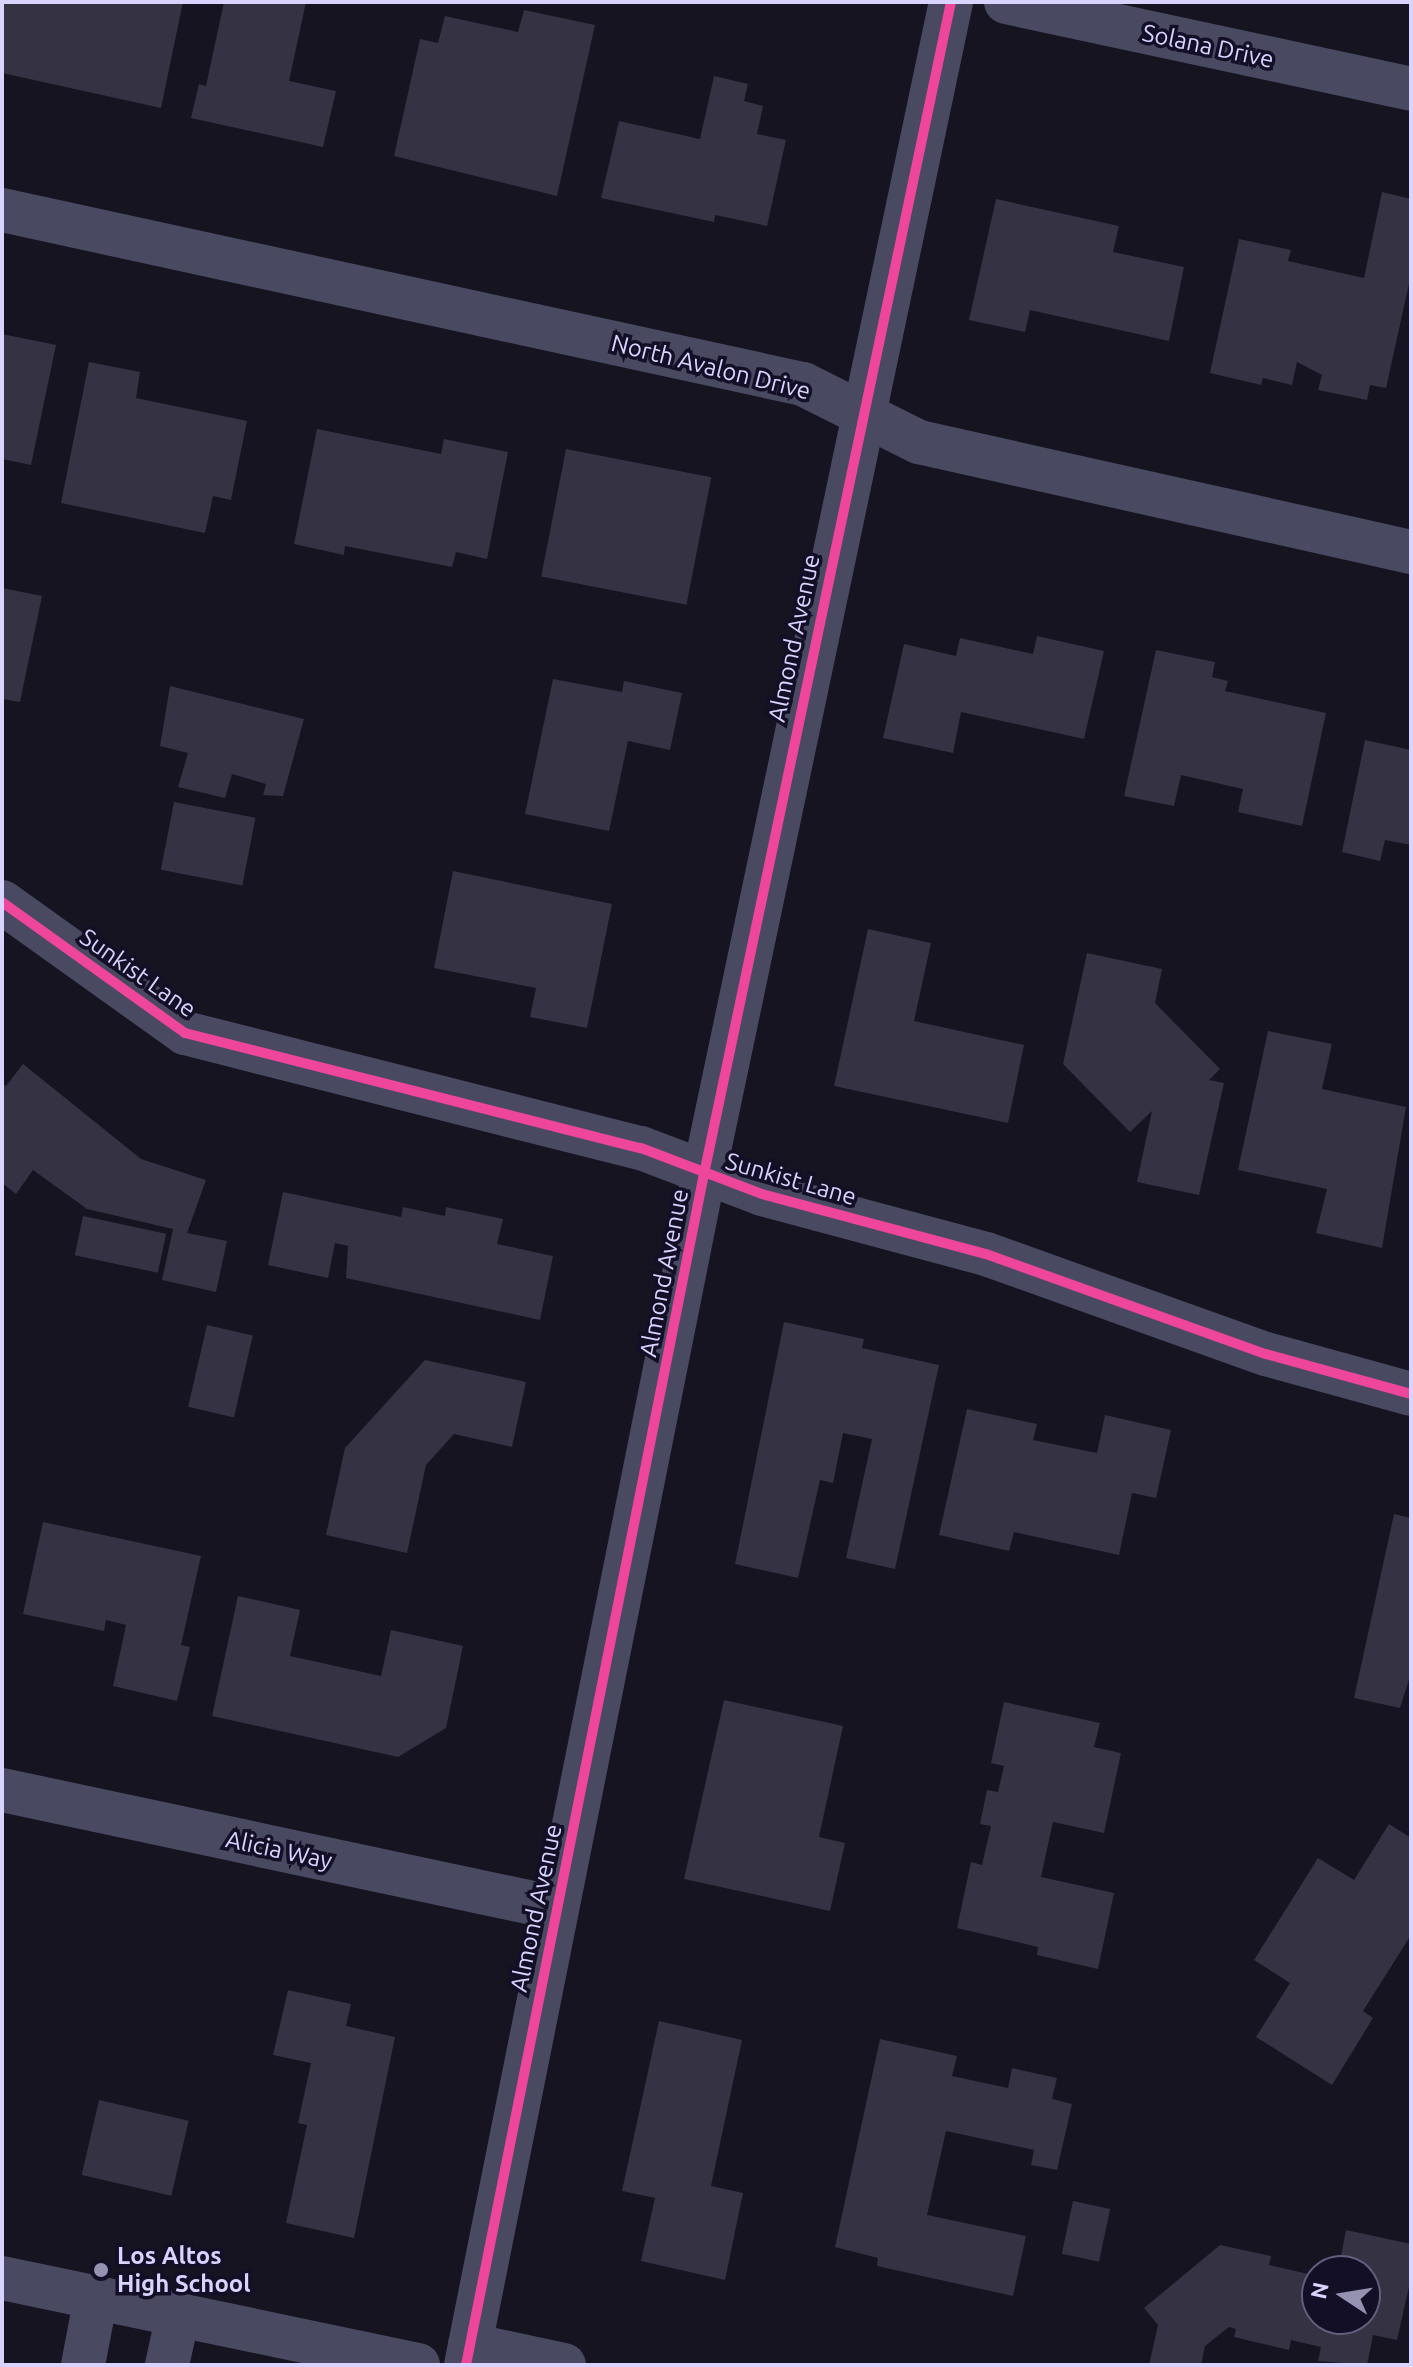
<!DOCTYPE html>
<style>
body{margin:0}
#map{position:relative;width:1413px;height:2367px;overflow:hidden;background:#161421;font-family:Ubuntu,sans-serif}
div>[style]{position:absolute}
.building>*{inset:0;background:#343243;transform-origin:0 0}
.minor>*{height:44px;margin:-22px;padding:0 22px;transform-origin:22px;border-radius:22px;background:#4a4962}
.cycleway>*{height:10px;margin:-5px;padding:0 5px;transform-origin:5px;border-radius:5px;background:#ed469a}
.dots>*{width:22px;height:22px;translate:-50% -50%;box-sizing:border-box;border:4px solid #130f26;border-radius:50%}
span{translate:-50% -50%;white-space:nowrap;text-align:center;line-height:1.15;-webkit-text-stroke:7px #130f26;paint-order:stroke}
.street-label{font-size:24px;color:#d9d4ff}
.poi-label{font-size:24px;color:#d9d4ff;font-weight:700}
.left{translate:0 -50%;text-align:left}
.frame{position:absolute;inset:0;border:4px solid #d9d4ff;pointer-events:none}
.north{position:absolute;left:1301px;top:2255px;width:80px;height:80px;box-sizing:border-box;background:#130f26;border:2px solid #625e7d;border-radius:50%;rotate:282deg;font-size:22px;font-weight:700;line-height:32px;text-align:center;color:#d9d4ff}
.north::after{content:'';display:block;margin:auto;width:28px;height:36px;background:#9591b1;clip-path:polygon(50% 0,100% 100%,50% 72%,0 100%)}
</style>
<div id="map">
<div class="building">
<div style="clip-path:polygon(4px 2px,183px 2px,161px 108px,2px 73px)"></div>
<div style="clip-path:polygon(224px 2px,306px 2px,289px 81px,336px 91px,323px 147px,191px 118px,199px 84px,206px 86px)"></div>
<div style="clip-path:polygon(524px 10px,595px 25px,557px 196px,394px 156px,420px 39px,438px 43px,445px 16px,518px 32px)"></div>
<div style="clip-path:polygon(714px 76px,748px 84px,744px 101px,763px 106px,757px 134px,786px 140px,767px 226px,715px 215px,714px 222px,601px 198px,619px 121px,700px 139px)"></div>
<div style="clip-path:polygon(1382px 192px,1411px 199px,1411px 275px,1386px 388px,1370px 385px,1367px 400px,1318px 390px,1322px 375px,1297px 362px,1292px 385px,1263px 378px,1261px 385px,1210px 373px,1239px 239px,1291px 250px,1288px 261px,1364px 278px)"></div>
<div style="clip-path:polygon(996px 199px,1119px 226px,1113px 252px,1184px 267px,1169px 341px,1030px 310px,1025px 332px,969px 320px)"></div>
<div style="clip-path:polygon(2px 334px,56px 345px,31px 465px,2px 459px)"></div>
<div style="clip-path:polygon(89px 362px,140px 372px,136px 398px,247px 421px,231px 500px,213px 496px,205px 533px,61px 503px)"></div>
<div style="clip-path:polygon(317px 429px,441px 454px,444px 439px,508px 452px,487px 559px,456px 552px,452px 567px,345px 546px,344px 555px,294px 544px)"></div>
<div style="left:566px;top:449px;width:148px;height:130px;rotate:11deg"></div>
<div style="clip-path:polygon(2px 588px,42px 596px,20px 702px,2px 699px)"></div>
<div style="clip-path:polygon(1037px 636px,1104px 651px,1084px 739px,961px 712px,953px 753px,883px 738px,904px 644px,956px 656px,960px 638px,1033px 654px)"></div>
<div style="clip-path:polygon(1156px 650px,1215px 662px,1212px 677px,1228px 681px,1225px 691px,1326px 713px,1302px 826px,1238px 812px,1243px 789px,1181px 775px,1174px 806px,1124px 796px)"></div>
<div style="clip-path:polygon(553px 679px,622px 692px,624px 681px,682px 693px,670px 750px,628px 741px,609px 831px,525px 814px)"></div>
<div style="clip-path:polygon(170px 686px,304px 719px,283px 796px,263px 795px,266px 784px,232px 774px,225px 798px,178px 787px,188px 753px,160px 746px)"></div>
<div style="clip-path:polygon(1365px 740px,1411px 750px,1411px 845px,1385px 840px,1380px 861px,1342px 852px)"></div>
<div style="left:174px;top:802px;width:83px;height:69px;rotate:11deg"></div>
<div style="clip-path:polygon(453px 871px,612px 904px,587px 1028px,530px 1017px,536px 988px,434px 968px)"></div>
<div style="clip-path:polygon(868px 929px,931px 943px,914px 1021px,1024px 1045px,1008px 1123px,834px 1086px)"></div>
<div style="clip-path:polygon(1087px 953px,1162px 969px,1155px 1003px,1220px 1069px,1209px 1080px,1224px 1083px,1199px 1195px,1137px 1182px,1152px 1111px,1130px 1132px,1063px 1064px)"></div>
<div style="clip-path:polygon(1268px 1031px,1332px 1044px,1322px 1089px,1406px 1107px,1382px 1248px,1316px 1233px,1327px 1189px,1238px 1170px)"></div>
<div style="clip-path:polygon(23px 1064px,141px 1159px,206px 1180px,187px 1233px,227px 1241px,216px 1292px,162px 1280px,173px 1229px,87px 1209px,33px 1170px,16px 1194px,2px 1183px,2px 1083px,6px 1086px)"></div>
<div style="clip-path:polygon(283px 1192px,401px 1217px,403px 1207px,445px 1216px,446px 1207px,503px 1219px,497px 1244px,553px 1256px,540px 1320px,346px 1278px,348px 1246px,335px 1243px,328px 1278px,268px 1265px)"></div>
<div style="left:83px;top:1216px;width:85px;height:40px;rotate:12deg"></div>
<div style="clip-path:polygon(784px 1322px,864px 1339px,862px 1348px,939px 1365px,895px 1569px,846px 1558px,872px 1439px,843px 1433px,833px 1483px,820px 1480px,798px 1578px,735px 1564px)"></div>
<div style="left:207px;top:1325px;width:47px;height:84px;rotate:13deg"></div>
<div style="clip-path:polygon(425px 1360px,526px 1382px,512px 1447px,454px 1434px,426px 1465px,407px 1553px,326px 1535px,345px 1448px)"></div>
<div style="clip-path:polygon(967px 1409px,1037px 1424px,1033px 1440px,1097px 1453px,1105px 1415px,1171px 1430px,1156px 1498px,1132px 1493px,1119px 1555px,1014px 1532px,1009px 1551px,939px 1535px)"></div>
<div style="clip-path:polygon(1394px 1514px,1411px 1518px,1411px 1673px,1400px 1708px,1354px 1698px)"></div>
<div style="clip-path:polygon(43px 1522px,201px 1556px,181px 1645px,190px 1647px,177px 1701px,113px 1686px,126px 1625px,106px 1620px,104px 1631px,23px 1614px)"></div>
<div style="clip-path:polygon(238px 1596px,300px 1610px,290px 1656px,381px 1676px,391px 1630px,463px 1646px,446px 1728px,398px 1757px,212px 1716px)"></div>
<div style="clip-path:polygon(724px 1700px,843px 1726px,819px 1837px,845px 1843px,830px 1911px,684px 1879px)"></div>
<div style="clip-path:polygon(1004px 1702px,1100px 1723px,1094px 1747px,1121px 1753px,1104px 1833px,1053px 1822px,1041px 1877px,1114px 1893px,1098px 1969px,1037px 1955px,1038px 1947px,957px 1928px,971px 1862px,982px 1865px,991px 1826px,980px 1824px,987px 1790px,998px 1792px,1004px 1766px,991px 1763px)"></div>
<div style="clip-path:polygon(1389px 1824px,1411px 1838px,1411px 1935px,1363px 2011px,1373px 2018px,1332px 2085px,1256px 2037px,1290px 1983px,1254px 1960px,1318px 1858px,1354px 1880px)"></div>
<div style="clip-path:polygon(288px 1990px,351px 2004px,346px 2026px,395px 2037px,354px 2238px,286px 2223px,307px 2125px,298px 2123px,311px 2063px,273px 2055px)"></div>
<div style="clip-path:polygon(659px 2021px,742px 2040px,711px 2186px,743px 2193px,725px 2280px,641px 2261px,655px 2198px,622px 2191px)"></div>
<div style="clip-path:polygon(880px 2039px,957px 2056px,952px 2076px,1008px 2088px,1012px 2068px,1057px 2078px,1052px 2099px,1072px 2104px,1057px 2170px,1031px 2165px,1034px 2150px,946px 2131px,927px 2215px,1026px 2236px,1013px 2296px,877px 2266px,878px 2258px,835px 2247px)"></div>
<div style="left:99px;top:2100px;width:92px;height:77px;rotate:13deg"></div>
<div style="left:1073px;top:2201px;width:38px;height:54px;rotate:12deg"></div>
<div style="clip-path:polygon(1346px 2230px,1411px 2244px,1411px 2278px,1397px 2340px,1373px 2335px,1367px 2365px,1318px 2361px,1321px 2347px,1291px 2340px,1289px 2350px,1234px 2337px,1236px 2329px,1229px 2327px,1205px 2346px,1201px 2365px,1149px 2365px,1158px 2325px,1144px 2308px,1220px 2245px,1271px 2256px,1269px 2265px,1317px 2276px,1317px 2319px,1365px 2319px,1365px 2271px,1338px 2271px)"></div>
</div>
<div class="minor">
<div style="left:1006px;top:2px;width:414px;rotate:12.1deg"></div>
<div style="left:2px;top:210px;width:820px;rotate:12.26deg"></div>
<div style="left:803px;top:384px;width:130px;rotate:26.6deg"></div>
<div style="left:919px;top:442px;width:504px;rotate:12.6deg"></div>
<div style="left:2px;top:902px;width:225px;rotate:35.6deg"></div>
<div style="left:185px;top:1033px;width:470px;rotate:14.2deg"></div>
<div style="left:641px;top:1148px;width:129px;rotate:20.8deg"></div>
<div style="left:762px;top:1194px;width:232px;rotate:15deg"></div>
<div style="left:986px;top:1254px;width:297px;rotate:19.7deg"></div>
<div style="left:1266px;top:1354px;width:150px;rotate:15.4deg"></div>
<div style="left:2px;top:1790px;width:566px;rotate:12.02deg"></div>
<div style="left:2px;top:2278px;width:425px;rotate:11.8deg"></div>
<div style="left:470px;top:2345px;width:96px;rotate:12deg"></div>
<div style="left:83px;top:2365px;width:69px;rotate:-79.2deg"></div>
<div style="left:167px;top:2365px;width:51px;rotate:-77.6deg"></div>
<div style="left:466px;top:2365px;width:1215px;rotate:-78.7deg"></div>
<div style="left:704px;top:1174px;width:1198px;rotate:-78.1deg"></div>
</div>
<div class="cycleway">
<div style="left:2px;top:902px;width:225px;rotate:35.6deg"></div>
<div style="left:185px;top:1033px;width:470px;rotate:14.2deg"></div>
<div style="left:641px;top:1148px;width:129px;rotate:20.8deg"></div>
<div style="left:762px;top:1194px;width:232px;rotate:15deg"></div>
<div style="left:986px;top:1254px;width:297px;rotate:19.7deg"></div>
<div style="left:1266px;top:1354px;width:150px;rotate:15.4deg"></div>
<div style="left:466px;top:2365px;width:1215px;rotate:-78.7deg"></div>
<div style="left:704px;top:1174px;width:1198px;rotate:-78.1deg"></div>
</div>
<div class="dots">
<div style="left:101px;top:2270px;background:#9591b1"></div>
</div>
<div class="street-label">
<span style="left:1208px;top:46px;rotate:12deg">Solana Drive</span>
<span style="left:711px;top:367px;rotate:14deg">North Avalon Drive</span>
<span style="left:794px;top:638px;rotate:-78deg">Almond Avenue</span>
<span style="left:138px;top:973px;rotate:35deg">Sunkist Lane</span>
<span style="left:791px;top:1179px;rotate:16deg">Sunkist Lane</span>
<span style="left:664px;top:1273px;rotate:-79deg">Almond Avenue</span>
<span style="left:279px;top:1850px;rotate:12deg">Alicia Way</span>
<span style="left:536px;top:1908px;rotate:-78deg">Almond Avenue</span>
</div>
<div class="poi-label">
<span class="left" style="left:117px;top:2270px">Los Altos<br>High School</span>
</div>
<div class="frame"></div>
<div class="north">N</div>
</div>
